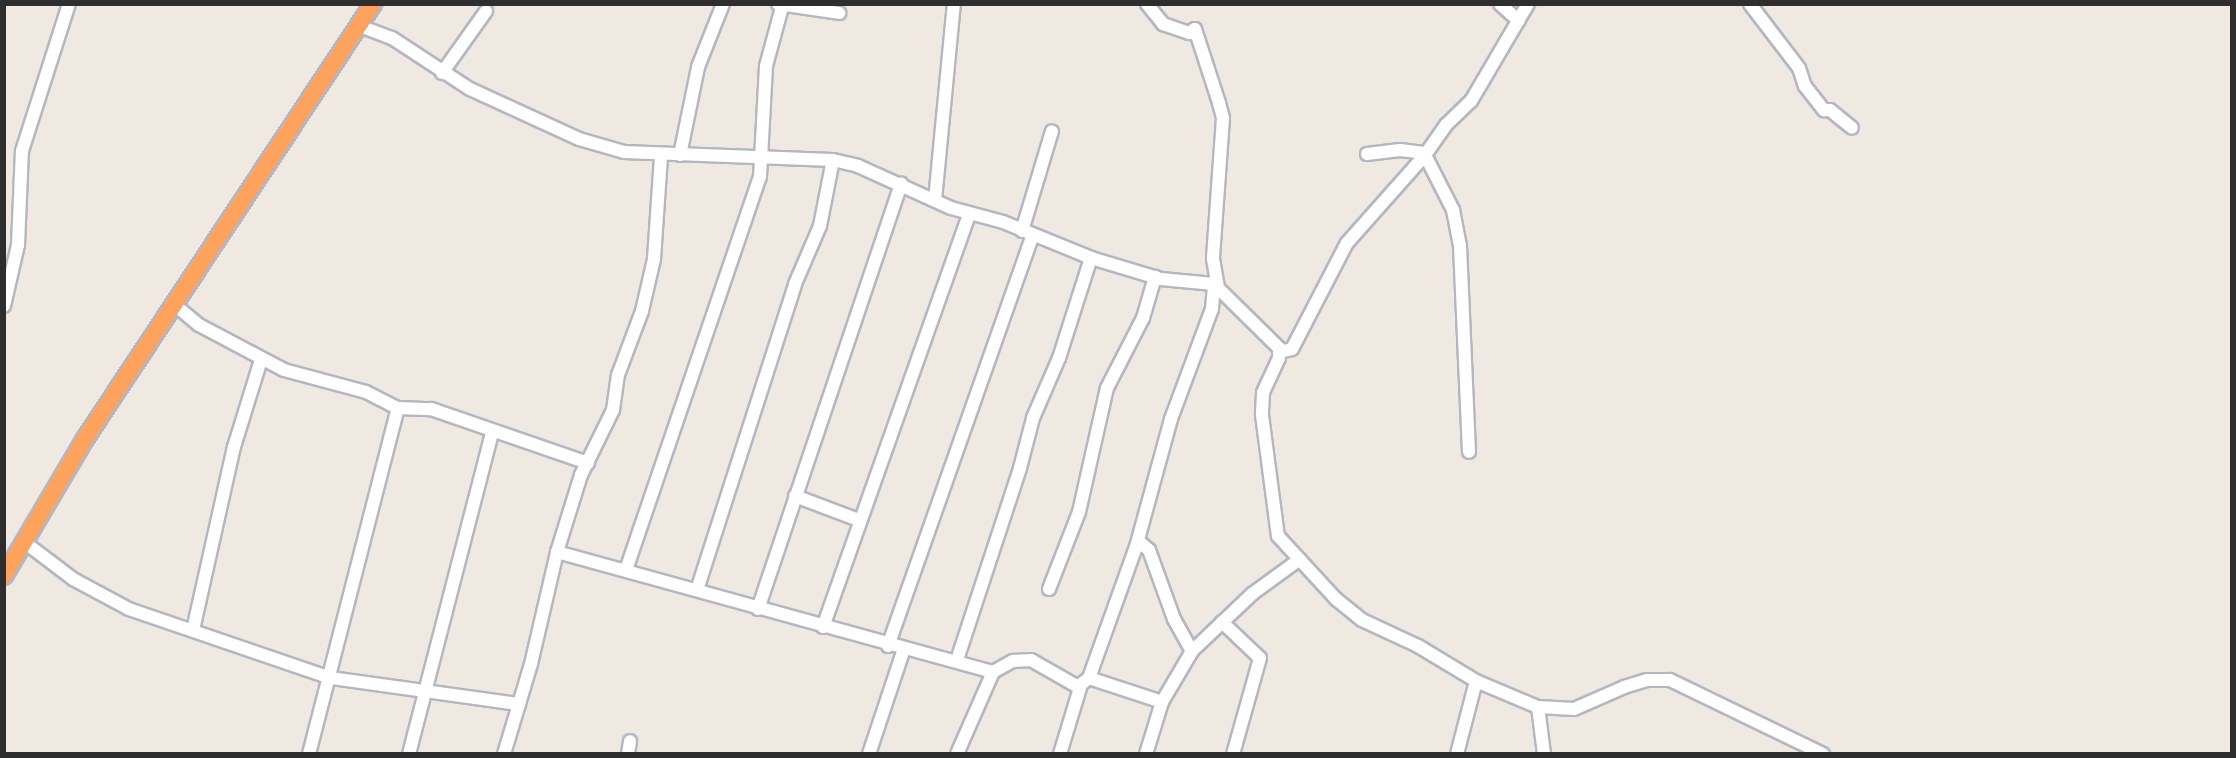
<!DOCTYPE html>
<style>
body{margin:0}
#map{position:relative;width:2236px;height:758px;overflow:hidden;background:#efe9e1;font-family:"Archivo Narrow",sans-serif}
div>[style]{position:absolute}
.roads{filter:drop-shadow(2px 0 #b4b7c1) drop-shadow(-2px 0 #b4b7c1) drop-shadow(0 2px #b4b7c1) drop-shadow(0 -2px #b4b7c1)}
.minor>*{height:12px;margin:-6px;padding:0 6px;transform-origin:6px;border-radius:6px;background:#fff}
.highway>*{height:16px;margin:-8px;padding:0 8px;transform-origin:8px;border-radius:8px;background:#ffa35c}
span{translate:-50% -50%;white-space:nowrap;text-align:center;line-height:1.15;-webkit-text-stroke:4.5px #fff;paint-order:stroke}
.frame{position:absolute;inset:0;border:6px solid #2e2e2e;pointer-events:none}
</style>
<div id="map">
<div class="roads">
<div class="minor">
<div style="left:778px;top:4px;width:62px;rotate:8.4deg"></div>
<div style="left:1147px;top:4px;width:26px;rotate:51deg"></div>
<div style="left:1163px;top:24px;width:28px;rotate:19deg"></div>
<div style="left:1189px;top:33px;width:7px;rotate:-34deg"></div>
<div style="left:1195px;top:29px;width:78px;rotate:72deg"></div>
<div style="left:1219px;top:103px;width:16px;rotate:75deg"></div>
<div style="left:1223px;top:118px;width:141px;rotate:94.1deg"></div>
<div style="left:1213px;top:259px;width:27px;rotate:80deg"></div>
<div style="left:1500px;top:4px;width:25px;rotate:42deg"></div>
<div style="left:1750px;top:4px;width:81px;rotate:52.6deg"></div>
<div style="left:1799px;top:68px;width:19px;rotate:72deg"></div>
<div style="left:1805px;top:86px;width:31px;rotate:52deg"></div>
<div style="left:1824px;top:110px;width:6px"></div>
<div style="left:1830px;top:110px;width:28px;rotate:39deg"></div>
<div style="left:360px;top:26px;width:34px;rotate:21deg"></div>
<div style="left:392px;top:38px;width:93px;rotate:33.2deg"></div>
<div style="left:470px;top:89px;width:120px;rotate:24.6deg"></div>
<div style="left:579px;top:139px;width:47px;rotate:16.1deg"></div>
<div style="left:624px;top:152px;width:209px;rotate:2.2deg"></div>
<div style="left:833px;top:160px;width:26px;rotate:13deg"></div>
<div style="left:858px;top:166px;width:102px;rotate:24.3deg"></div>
<div style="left:951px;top:208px;width:54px;rotate:15.1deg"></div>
<div style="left:1003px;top:222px;width:95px;rotate:22.2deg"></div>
<div style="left:1091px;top:258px;width:73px;rotate:16.7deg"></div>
<div style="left:1161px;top:279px;width:53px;rotate:5.4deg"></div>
<div style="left:1214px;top:284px;width:91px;rotate:44.6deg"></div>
<div style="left:1279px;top:348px;width:10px;rotate:90deg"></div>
<div style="left:1279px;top:358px;width:38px;rotate:115deg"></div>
<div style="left:1263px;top:393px;width:22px;rotate:93deg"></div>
<div style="left:1262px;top:415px;width:122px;rotate:82.5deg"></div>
<div style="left:1278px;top:536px;width:86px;rotate:47.4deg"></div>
<div style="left:1336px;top:599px;width:33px;rotate:39deg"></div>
<div style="left:1362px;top:620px;width:62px;rotate:24.9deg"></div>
<div style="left:1418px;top:646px;width:68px;rotate:31.1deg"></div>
<div style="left:1476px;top:681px;width:67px;rotate:22.8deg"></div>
<div style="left:1538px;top:707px;width:36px;rotate:3deg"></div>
<div style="left:1574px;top:709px;width:55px;rotate:-23.7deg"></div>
<div style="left:1624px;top:687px;width:24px;rotate:-17deg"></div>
<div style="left:1647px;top:680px;width:23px"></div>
<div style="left:1670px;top:680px;width:170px;rotate:25.8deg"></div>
<div style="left:442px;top:73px;width:76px;rotate:-54.6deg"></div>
<div style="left:1367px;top:154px;width:33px;rotate:-7deg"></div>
<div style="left:1400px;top:150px;width:26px;rotate:7deg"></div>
<div style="left:680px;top:155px;width:90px;rotate:-78.4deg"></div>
<div style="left:698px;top:67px;width:68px;rotate:-68.4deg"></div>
<div style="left:1425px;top:155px;width:62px;rotate:63deg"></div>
<div style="left:1453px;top:210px;width:37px;rotate:79deg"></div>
<div style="left:1460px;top:246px;width:206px;rotate:87.5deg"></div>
<div style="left:935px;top:200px;width:197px;rotate:-84.5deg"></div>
<div style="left:1022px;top:231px;width:104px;rotate:-73.3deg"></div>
<div style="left:175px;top:305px;width:31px;rotate:40deg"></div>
<div style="left:199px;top:325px;width:96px;rotate:27.9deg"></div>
<div style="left:284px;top:370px;width:85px;rotate:15deg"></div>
<div style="left:366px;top:392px;width:36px;rotate:27deg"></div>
<div style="left:398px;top:408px;width:33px;rotate:2deg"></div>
<div style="left:431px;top:409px;width:166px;rotate:19deg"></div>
<div style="left:4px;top:306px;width:63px;rotate:-77.1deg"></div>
<div style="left:18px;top:245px;width:94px;rotate:-87.6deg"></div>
<div style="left:22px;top:151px;width:154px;rotate:-72.3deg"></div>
<div style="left:1279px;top:352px;width:13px;rotate:-13deg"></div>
<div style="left:1292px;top:349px;width:119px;rotate:-62.6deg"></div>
<div style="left:1347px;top:243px;width:118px;rotate:-48.4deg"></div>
<div style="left:1425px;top:155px;width:37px;rotate:-55deg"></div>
<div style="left:1446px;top:125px;width:35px;rotate:-44deg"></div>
<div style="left:1471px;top:101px;width:113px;rotate:-59.6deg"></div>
<div style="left:795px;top:496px;width:68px;rotate:20.6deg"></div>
<div style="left:23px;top:541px;width:63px;rotate:37.2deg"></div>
<div style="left:73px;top:579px;width:64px;rotate:28.2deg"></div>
<div style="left:129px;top:609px;width:213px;rotate:18.9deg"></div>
<div style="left:331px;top:678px;width:190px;rotate:7.9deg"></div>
<div style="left:1138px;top:541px;width:14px;rotate:39deg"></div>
<div style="left:1149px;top:550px;width:73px;rotate:70.1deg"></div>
<div style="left:1174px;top:619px;width:37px;rotate:61deg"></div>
<div style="left:557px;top:552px;width:81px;rotate:-72.7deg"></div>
<div style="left:581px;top:475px;width:72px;rotate:-63.8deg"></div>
<div style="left:613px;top:410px;width:35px;rotate:-82deg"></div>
<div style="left:618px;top:375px;width:68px;rotate:-69.4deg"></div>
<div style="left:642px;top:311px;width:53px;rotate:-77deg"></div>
<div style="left:654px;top:259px;width:104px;rotate:-86.1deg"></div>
<div style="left:626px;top:570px;width:415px;rotate:-71.2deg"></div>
<div style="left:760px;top:177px;width:111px;rotate:-86.9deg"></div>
<div style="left:766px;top:66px;width:61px;rotate:-74.8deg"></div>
<div style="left:1049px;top:589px;width:83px;rotate:-68.7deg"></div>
<div style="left:1079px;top:512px;width:127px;rotate:-77.3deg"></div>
<div style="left:1107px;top:388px;width:79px;rotate:-62.8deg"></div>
<div style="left:1143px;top:318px;width:43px;rotate:-73.7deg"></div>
<div style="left:697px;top:590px;width:321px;rotate:-72.2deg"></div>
<div style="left:795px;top:284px;width:63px;rotate:-66.7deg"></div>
<div style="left:820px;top:226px;width:67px;rotate:-78.9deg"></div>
<div style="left:758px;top:609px;width:449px;rotate:-71.4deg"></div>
<div style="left:1222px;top:622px;width:52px;rotate:43.5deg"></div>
<div style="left:1260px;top:658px;width:100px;rotate:105.7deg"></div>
<div style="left:823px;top:627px;width:438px;rotate:-70.5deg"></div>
<div style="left:193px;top:630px;width:188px;rotate:-77.4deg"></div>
<div style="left:234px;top:447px;width:91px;rotate:-72.8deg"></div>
<div style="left:888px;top:646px;width:435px;rotate:-70.6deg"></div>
<div style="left:957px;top:660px;width:202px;rotate:-71.8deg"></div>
<div style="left:1020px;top:468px;width:52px;rotate:-75.4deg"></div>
<div style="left:1033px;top:418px;width:65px;rotate:-66.6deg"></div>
<div style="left:1059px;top:358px;width:105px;rotate:-72.3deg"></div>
<div style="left:1089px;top:678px;width:77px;rotate:18.2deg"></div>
<div style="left:1079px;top:686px;width:13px;rotate:-39deg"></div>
<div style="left:1089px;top:678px;width:139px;rotate:-70.3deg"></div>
<div style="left:1136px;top:547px;width:133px;rotate:-74.7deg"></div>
<div style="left:1171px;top:419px;width:117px;rotate:-69.6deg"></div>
<div style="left:1212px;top:309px;width:25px;rotate:-85deg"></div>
<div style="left:1538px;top:707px;width:47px;rotate:82.7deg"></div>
<div style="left:309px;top:754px;width:357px;rotate:-75.6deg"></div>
<div style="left:409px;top:754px;width:333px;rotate:-75.5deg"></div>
<div style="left:504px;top:754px;width:94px;rotate:-73.3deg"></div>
<div style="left:531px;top:664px;width:115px;rotate:-76.9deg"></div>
<div style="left:557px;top:552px;width:452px;rotate:15.4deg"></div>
<div style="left:993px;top:672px;width:23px;rotate:-29deg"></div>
<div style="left:1013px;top:661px;width:18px;rotate:-3deg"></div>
<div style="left:1031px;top:660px;width:56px;rotate:29.7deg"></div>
<div style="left:1080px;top:688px;width:69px;rotate:106.9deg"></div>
<div style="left:628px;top:754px;width:13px;rotate:-81deg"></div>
<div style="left:869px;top:754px;width:111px;rotate:-71.6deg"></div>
<div style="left:957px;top:754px;width:90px;rotate:-66.3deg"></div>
<div style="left:1146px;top:754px;width:54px;rotate:-72.9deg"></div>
<div style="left:1162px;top:702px;width:59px;rotate:-59.5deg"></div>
<div style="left:1192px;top:651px;width:83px;rotate:-43.5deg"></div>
<div style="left:1252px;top:594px;width:59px;rotate:-36.1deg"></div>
<div style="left:1457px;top:754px;width:75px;rotate:-75.4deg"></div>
</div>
<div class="highway">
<div style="left:4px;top:576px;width:159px;rotate:-59.4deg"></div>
<div style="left:85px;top:439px;width:522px;rotate:-56.49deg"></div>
</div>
</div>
<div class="frame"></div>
</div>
